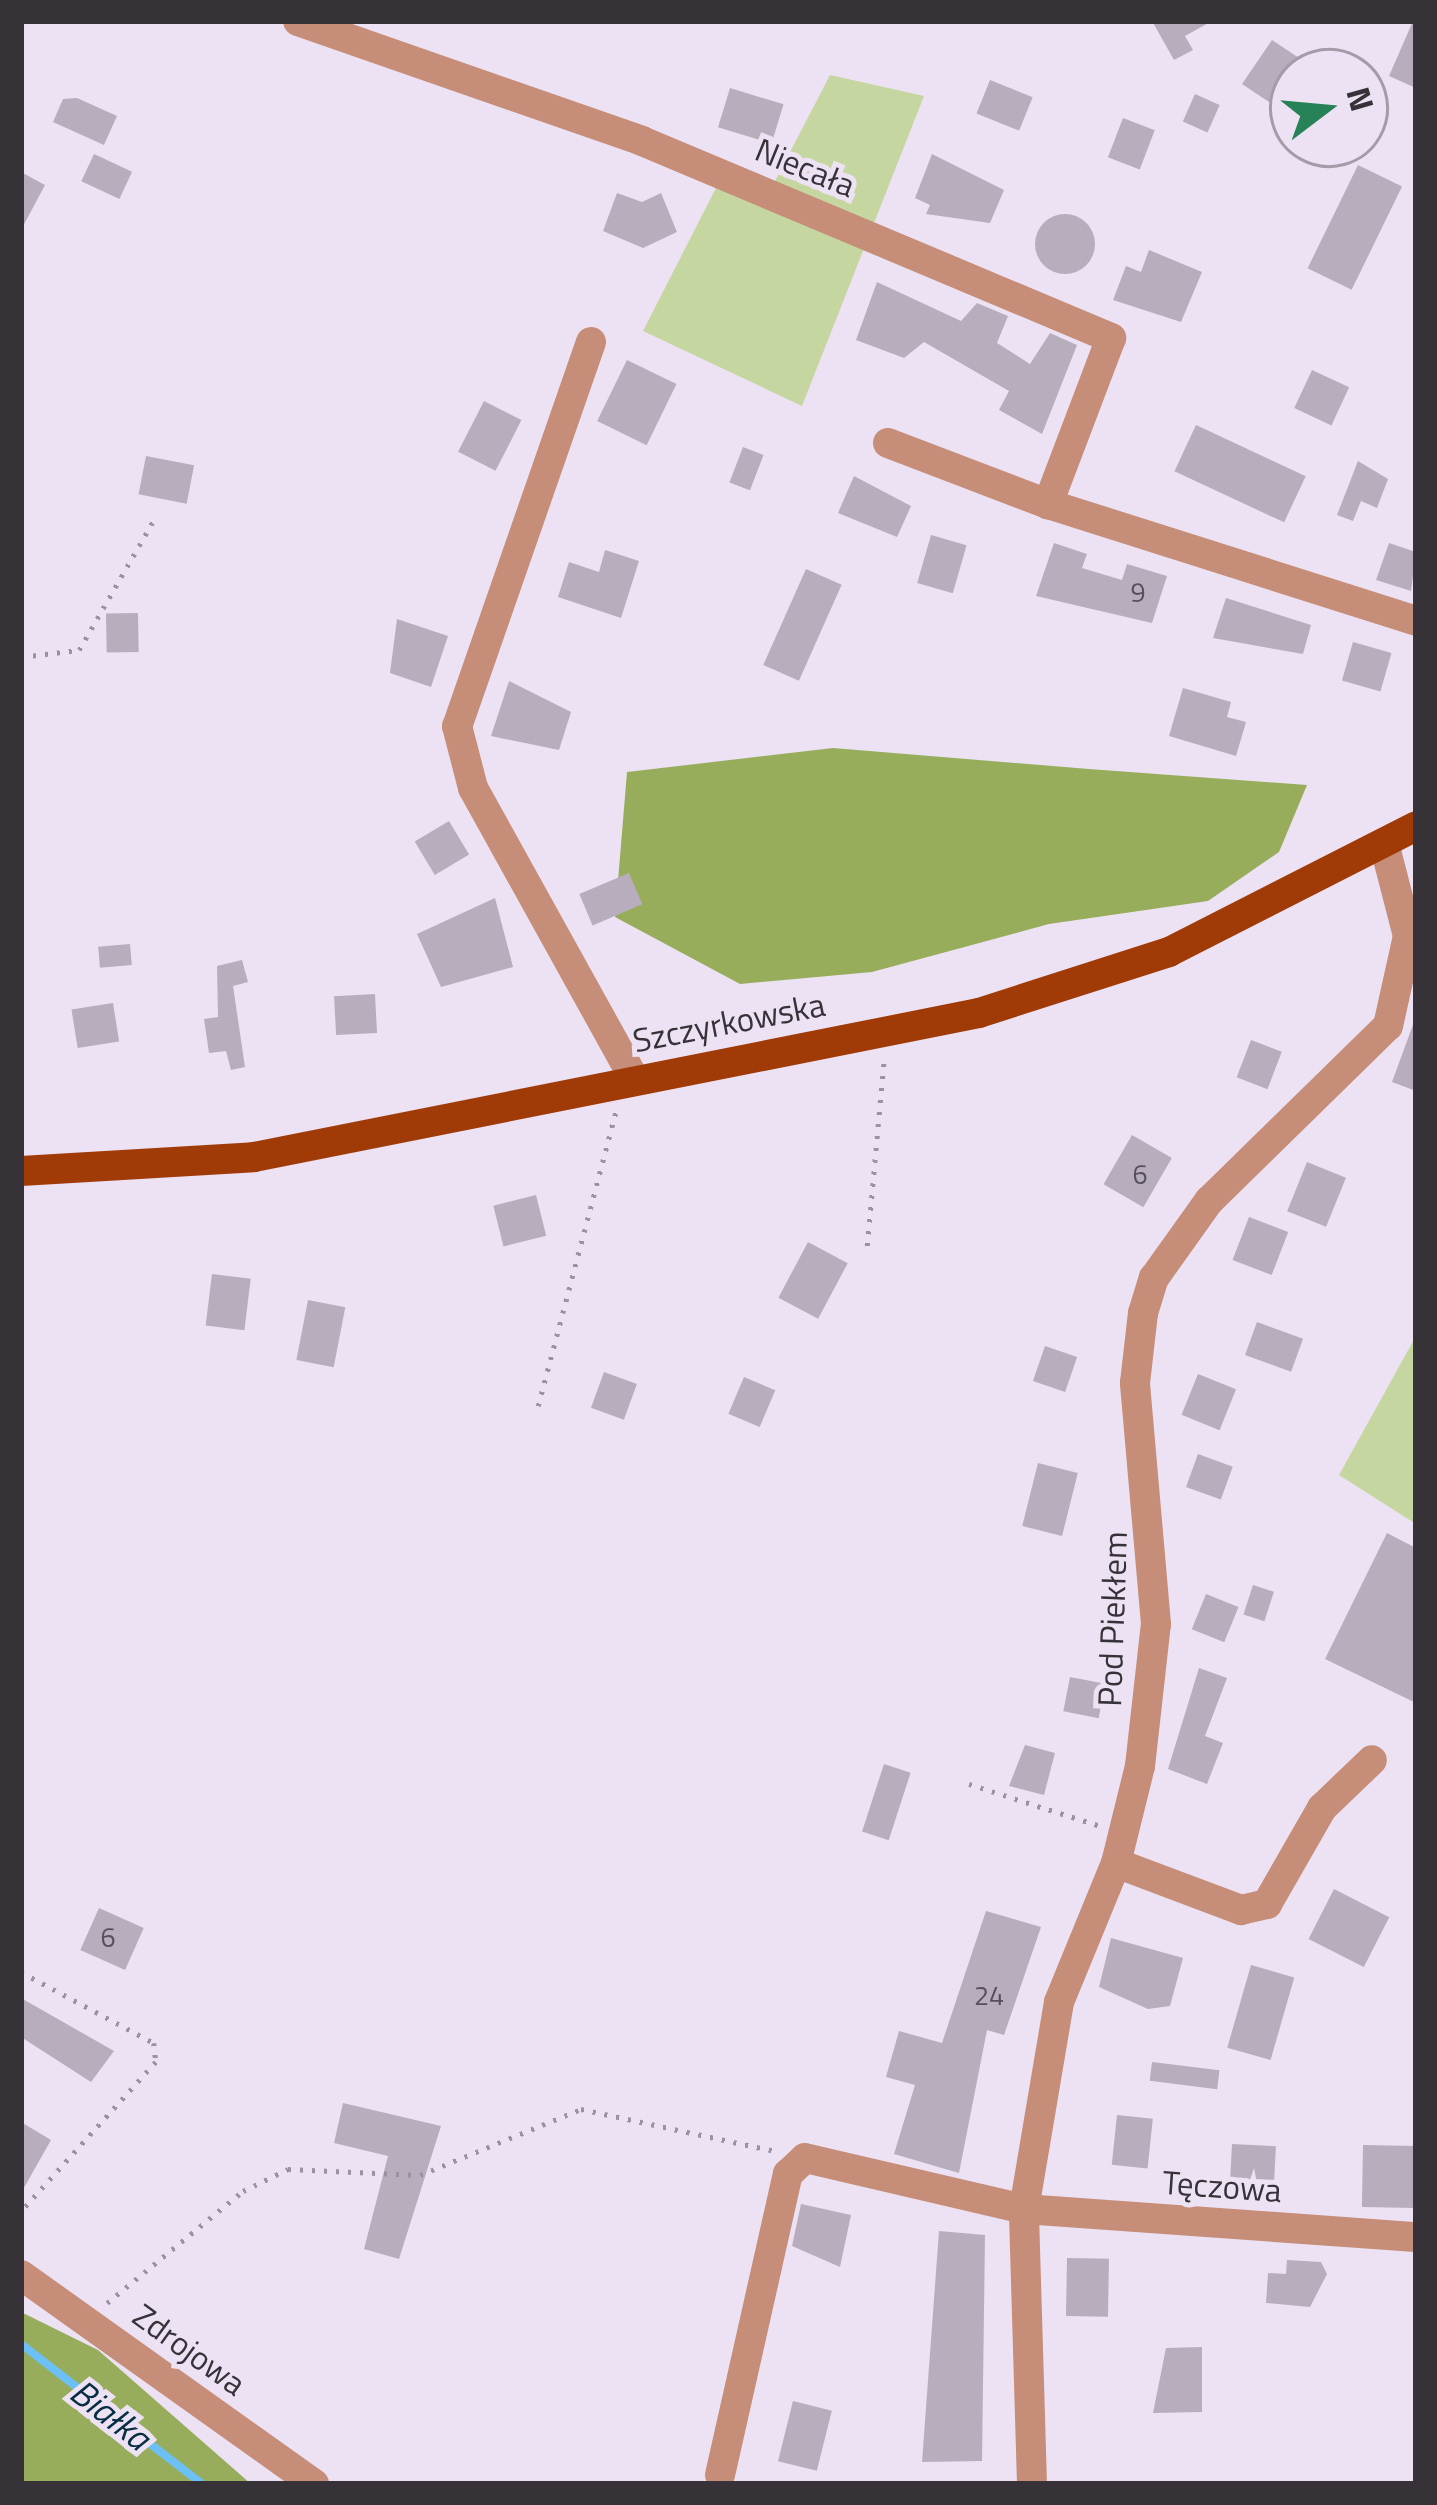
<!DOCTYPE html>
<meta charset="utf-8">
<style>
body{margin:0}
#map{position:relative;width:1437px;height:2505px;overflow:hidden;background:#ece2f3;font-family:"Titillium Web",sans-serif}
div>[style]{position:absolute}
.green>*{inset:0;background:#c6d6a0}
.forest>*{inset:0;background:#98ad5c}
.stream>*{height:8px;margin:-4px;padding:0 4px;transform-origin:4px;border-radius:4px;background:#6dc0f3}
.building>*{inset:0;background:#b7adbd;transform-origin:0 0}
.round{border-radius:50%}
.path>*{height:4.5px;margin-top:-2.25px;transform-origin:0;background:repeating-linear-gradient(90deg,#9a939f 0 3px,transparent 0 12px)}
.minor>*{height:30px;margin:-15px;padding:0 15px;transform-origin:15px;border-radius:15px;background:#c68d78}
.major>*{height:30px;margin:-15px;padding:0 15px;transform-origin:15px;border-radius:15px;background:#a03b08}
span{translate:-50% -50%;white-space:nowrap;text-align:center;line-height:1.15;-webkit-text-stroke:10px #ece2f3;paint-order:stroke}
.number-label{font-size:27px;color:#565159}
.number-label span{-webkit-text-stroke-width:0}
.street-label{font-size:33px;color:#363238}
.water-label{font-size:36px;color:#072d42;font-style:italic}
.frame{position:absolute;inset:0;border:24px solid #363238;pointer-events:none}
.north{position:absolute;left:1269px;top:48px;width:120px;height:120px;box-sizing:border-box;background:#ece2f3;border:3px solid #a39ca8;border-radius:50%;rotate:74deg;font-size:33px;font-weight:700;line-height:48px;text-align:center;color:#363238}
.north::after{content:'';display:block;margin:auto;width:42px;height:54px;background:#288257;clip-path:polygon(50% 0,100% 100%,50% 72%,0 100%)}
</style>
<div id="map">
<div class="green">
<div style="clip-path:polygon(830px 75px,924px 96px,802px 406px,643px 331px,718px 184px,773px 185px)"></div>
<div style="clip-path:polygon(1416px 1336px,1416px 1524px,1339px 1475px)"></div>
</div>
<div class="forest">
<div style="clip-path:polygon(833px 748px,1089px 769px,1307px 785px,1279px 852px,1208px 901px,1049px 924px,872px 972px,740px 984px,615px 917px,627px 772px)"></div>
<div style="clip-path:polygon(21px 2312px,98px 2350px,251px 2484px,21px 2484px)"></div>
</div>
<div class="stream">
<div style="left:21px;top:2344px;width:229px;rotate:37.7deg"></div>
</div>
<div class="building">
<div style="clip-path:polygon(1152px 21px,1212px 21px,1185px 36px,1193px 50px,1174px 60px)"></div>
<div style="clip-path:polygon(1413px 21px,1416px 21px,1416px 88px,1389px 76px)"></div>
<div style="clip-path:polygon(1272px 40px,1320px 72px,1293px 72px,1281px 110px,1242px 84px)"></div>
<div style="left:990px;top:80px;width:46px;height:36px;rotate:22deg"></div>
<div style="left:730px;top:88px;width:56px;height:41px;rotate:17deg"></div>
<div style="left:1195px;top:94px;width:27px;height:30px;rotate:24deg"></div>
<div style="clip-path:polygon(77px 98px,117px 116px,104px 145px,53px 122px,63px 99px)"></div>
<div style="left:1123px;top:118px;width:34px;height:42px;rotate:21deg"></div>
<div style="left:94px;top:154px;width:42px;height:30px;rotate:25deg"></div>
<div style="clip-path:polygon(932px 154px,1004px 190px,990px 223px,926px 214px,930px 205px,915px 198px)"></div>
<div style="left:1358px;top:165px;width:49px;height:115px;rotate:26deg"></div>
<div style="clip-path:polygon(21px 172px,45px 185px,21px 230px)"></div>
<div style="clip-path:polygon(617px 193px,642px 202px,661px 193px,677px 232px,643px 248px,603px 231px)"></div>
<div class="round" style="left:1035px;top:214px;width:60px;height:60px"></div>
<div style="clip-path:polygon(1149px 250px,1202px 272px,1181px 322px,1113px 300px,1126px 266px,1141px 272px)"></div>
<div style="clip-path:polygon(877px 282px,961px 321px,977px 303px,1008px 316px,997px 343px,1030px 364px,1050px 333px,1077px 345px,1042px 434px,999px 410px,1009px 391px,924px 342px,904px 358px,856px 340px)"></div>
<div style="left:627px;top:360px;width:55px;height:68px;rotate:26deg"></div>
<div style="left:1312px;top:370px;width:41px;height:42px;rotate:25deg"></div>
<div style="left:484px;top:401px;width:42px;height:57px;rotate:27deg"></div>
<div style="left:1196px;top:425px;width:121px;height:51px;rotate:25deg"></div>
<div style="left:743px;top:447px;width:22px;height:38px;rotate:21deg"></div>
<div style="left:146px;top:456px;width:49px;height:39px;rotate:11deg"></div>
<div style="clip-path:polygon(1358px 461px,1388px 479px,1377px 508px,1361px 501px,1353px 521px,1337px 515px)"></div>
<div style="clip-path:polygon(854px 476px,911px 506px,897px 537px,838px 513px)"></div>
<div style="left:931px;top:535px;width:37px;height:50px;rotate:16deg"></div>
<div style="clip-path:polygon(1054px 543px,1087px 554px,1082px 568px,1122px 580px,1127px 564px,1167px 576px,1152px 623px,1036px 596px)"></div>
<div style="clip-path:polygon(1389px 543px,1416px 552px,1411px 591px,1376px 580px)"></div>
<div style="clip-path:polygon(605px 550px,639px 561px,621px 618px,558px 597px,569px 562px,599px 572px)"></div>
<div style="left:806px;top:569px;width:39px;height:105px;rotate:24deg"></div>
<div style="clip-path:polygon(1226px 598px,1311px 625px,1303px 654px,1213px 638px)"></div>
<div style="left:138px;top:613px;width:39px;height:32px;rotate:89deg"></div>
<div style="clip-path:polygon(397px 619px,448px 636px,431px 687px,390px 673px)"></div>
<div style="left:1353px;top:642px;width:40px;height:40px;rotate:16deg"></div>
<div style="clip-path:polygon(509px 681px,571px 712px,559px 750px,491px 736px)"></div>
<div style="clip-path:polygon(1183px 688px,1231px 702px,1227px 717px,1246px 722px,1236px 756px,1169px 736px)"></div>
<div style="left:449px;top:821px;width:39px;height:40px;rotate:59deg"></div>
<div style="left:629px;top:873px;width:34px;height:54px;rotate:67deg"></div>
<div style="clip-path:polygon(495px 898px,513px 967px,441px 987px,417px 934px)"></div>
<div style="left:130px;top:944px;width:21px;height:32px;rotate:85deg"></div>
<div style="clip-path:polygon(242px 960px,248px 982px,233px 986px,245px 1067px,231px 1070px,226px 1051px,209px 1053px,204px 1019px,218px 1017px,217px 966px)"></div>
<div style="left:375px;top:994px;width:39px;height:41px;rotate:87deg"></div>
<div style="left:113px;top:1003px;width:39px;height:42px;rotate:81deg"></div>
<div style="clip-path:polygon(1414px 1022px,1416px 1023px,1416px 1091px,1392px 1082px)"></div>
<div style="left:1251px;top:1040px;width:33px;height:40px;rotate:21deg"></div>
<div style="left:1132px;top:1135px;width:46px;height:57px;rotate:30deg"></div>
<div style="left:1307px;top:1162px;width:42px;height:53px;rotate:22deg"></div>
<div style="left:536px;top:1195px;width:42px;height:44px;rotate:76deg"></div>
<div style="left:1249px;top:1217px;width:42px;height:46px;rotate:21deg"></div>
<div style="left:808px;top:1242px;width:45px;height:63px;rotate:28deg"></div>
<div style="left:212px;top:1274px;width:39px;height:52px;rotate:7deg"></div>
<div style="left:308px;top:1300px;width:38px;height:61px;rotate:11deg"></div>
<div style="left:1257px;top:1322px;width:49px;height:35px;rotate:20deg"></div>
<div style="left:1045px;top:1346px;width:34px;height:37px;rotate:19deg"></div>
<div style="left:604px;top:1372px;width:35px;height:38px;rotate:20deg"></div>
<div style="left:1198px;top:1374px;width:41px;height:44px;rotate:22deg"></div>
<div style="left:744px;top:1377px;width:34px;height:40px;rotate:23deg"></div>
<div style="left:1198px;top:1454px;width:37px;height:35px;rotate:20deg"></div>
<div style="left:1038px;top:1463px;width:41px;height:65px;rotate:14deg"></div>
<div style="clip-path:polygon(1387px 1533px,1416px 1548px,1416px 1703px,1325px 1659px)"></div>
<div style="left:1253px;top:1585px;width:22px;height:31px;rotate:18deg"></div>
<div style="left:1206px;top:1594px;width:35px;height:38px;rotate:22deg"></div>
<div style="clip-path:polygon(1199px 1668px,1227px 1678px,1205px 1736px,1223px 1743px,1207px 1784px,1168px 1769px)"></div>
<div style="left:1070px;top:1677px;width:36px;height:35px;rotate:11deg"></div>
<div style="clip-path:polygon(1025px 1745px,1055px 1753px,1044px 1795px,1009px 1786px)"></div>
<div style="left:884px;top:1764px;width:28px;height:71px;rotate:18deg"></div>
<div style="left:1334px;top:1889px;width:62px;height:56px;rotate:27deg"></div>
<div style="left:99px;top:1908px;width:49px;height:46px;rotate:24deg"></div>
<div style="clip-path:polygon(986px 1911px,1041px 1927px,1004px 2035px,987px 2030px,959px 2173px,894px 2154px,915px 2085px,886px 2077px,899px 2031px,942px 2043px)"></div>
<div style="clip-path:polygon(1111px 1938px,1183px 1958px,1170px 2006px,1148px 2009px,1099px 1987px)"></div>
<div style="left:1251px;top:1965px;width:45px;height:86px;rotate:16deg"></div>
<div style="clip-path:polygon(21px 1998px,114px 2051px,91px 2082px,21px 2037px)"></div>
<div style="left:1152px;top:2062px;width:68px;height:19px;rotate:7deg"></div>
<div style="clip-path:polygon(343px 2103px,441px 2126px,399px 2259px,364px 2249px,388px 2156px,334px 2143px)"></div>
<div style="left:1117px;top:2115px;width:36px;height:50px;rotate:6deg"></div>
<div style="clip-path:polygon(21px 2122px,51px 2140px,21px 2193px)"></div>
<div style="left:1232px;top:2144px;width:44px;height:40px;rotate:3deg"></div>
<div style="left:1363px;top:2145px;width:53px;height:62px;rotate:1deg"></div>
<div style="clip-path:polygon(801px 2204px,851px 2215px,840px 2267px,792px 2246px)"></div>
<div style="clip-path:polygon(939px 2231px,985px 2235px,982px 2461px,922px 2462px)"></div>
<div style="left:1067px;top:2258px;width:42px;height:58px;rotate:1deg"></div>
<div style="clip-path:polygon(1287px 2260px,1321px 2262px,1327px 2274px,1310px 2307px,1266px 2303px,1268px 2273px,1286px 2274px)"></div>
<div style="clip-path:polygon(1202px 2347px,1202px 2412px,1153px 2413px,1166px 2348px)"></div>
<div style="left:793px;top:2401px;width:40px;height:62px;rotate:14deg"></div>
</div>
<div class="path">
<div style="left:21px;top:657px;width:58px;rotate:-6.9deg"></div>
<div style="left:79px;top:650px;width:155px;rotate:-60.1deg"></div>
<div style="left:867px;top:1246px;width:187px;rotate:-84.8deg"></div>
<div style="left:538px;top:1406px;width:306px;rotate:-75.2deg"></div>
<div style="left:969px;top:1784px;width:139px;rotate:17.7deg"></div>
<div style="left:21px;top:1972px;width:151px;rotate:28.1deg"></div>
<div style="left:154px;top:2043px;width:19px;rotate:84deg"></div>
<div style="left:156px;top:2062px;width:202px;rotate:132deg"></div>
<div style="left:107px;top:2303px;width:176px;rotate:-39.5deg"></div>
<div style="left:243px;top:2191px;width:50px;rotate:-26.1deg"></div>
<div style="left:288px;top:2169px;width:132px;rotate:2.6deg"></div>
<div style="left:420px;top:2175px;width:174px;rotate:-22.3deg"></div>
<div style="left:581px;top:2109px;width:199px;rotate:12.2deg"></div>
</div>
<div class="minor">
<div style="left:298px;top:21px;width:364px;rotate:19.2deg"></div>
<div style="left:642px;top:141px;width:509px;rotate:22.78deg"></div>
<div style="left:1111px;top:338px;width:178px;rotate:110.8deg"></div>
<div style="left:1048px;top:504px;width:386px;rotate:17.6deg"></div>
<div style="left:591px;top:342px;width:407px;rotate:109.2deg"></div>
<div style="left:457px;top:726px;width:64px;rotate:75.5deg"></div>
<div style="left:473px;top:788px;width:332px;rotate:61deg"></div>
<div style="left:888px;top:443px;width:171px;rotate:20.9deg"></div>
<div style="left:1116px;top:1863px;width:134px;rotate:20.6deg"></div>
<div style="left:1241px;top:1910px;width:27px;rotate:-13deg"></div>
<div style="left:1267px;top:1904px;width:111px;rotate:-60.2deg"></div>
<div style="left:1322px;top:1808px;width:69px;rotate:-43.8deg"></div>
<div style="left:21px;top:2275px;width:360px;rotate:35.5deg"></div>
<div style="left:720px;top:2475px;width:309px;rotate:-77.3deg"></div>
<div style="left:788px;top:2174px;width:23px;rotate:-43deg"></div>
<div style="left:805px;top:2158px;width:225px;rotate:13.1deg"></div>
<div style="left:1024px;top:2209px;width:393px;rotate:4.1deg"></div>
<div style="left:1032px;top:2484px;width:275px;rotate:-91.7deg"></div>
<div style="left:1024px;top:2209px;width:210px;rotate:-80.4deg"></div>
<div style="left:1059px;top:2002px;width:150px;rotate:-67.7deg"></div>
<div style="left:1116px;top:1863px;width:100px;rotate:-76.1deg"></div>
<div style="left:1140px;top:1766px;width:143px;rotate:-83.6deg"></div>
<div style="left:1156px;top:1624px;width:242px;rotate:-95deg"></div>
<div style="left:1135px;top:1383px;width:70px;rotate:-83.5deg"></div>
<div style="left:1143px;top:1313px;width:37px;rotate:-73deg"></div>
<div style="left:1154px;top:1278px;width:95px;rotate:-54.5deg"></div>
<div style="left:1209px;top:1201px;width:250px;rotate:-44.4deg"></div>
<div style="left:1388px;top:1026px;width:92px;rotate:-77.5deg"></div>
<div style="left:1408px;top:936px;width:96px;rotate:-104.5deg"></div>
</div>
<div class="major">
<div style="left:21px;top:1171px;width:233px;rotate:-3.4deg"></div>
<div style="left:254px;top:1157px;width:739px;rotate:-11.23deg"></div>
<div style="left:979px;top:1013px;width:200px;rotate:-17.8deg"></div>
<div style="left:1169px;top:952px;width:277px;rotate:-27deg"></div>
</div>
<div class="number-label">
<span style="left:1138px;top:592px">9</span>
<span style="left:1140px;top:1174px">6</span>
<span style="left:108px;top:1937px">6</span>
<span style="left:989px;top:1995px">24</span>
</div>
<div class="street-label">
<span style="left:805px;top:168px;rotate:22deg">Niecała</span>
<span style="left:729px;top:1023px;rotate:-11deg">Szczyrkowska</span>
<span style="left:1113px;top:1619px;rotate:-88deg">Pod Piekłem</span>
<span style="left:1222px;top:2187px;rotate:4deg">Tęczowa</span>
<span style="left:189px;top:2350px;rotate:36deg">Zdrojowa</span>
</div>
<div class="water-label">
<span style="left:111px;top:2414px;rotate:38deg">Białka</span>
</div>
<div class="frame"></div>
<div class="north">N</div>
</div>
